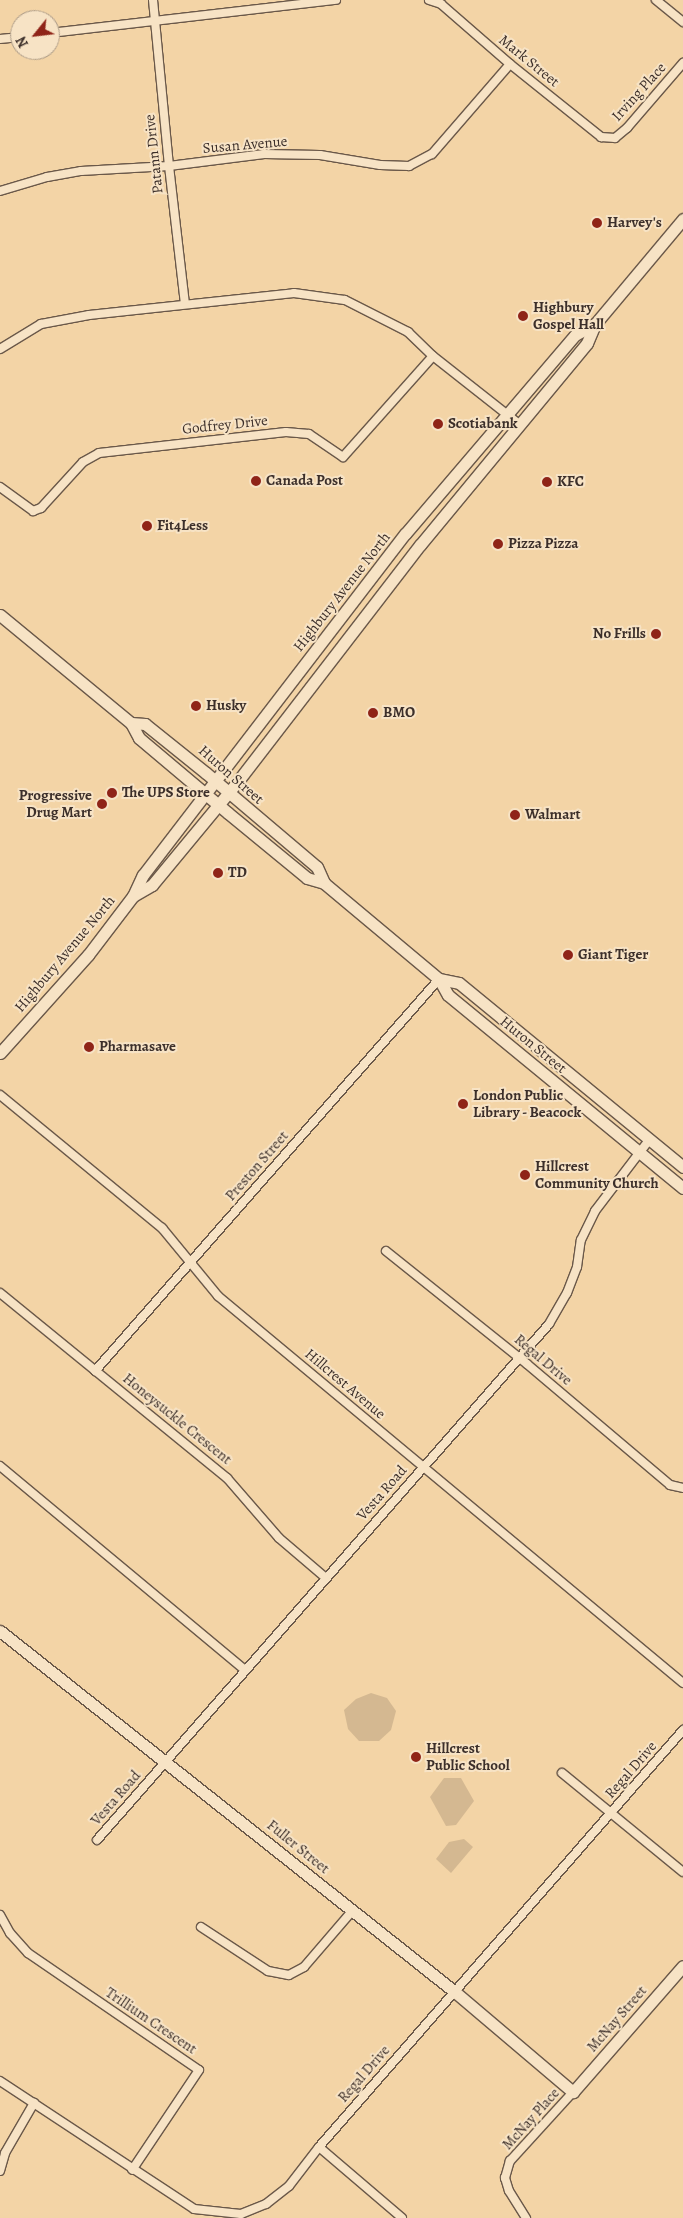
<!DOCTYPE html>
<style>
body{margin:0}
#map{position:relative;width:683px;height:2218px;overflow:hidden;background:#f3d4a6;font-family:Alegreya,serif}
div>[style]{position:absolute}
.green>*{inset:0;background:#d4b891}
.roads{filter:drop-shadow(1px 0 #6a5849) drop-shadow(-1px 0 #6a5849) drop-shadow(0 1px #6a5849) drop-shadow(0 -1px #6a5849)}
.street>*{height:8px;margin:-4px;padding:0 4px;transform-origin:4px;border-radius:4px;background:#f7e3c5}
.secondary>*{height:11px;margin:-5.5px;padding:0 5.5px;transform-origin:5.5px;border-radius:5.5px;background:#f7e3c5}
.dots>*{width:14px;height:14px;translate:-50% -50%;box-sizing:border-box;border:2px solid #f7e3c5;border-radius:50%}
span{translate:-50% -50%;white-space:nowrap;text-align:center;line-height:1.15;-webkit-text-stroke:4px #f7e3c5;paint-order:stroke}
.street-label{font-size:15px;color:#3c2f2a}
.poi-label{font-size:15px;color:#3c2f2a;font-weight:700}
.left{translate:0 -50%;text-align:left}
.right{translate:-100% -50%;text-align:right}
.north{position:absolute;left:10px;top:10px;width:50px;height:50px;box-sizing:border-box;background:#f7e3c5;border:1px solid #ac9b87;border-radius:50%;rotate:241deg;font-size:14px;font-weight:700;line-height:20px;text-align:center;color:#3c2f2a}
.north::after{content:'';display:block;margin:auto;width:18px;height:22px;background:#8f2418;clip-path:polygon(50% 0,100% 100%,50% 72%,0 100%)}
</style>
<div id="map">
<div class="green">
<div style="clip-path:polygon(371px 1693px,387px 1698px,396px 1711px,391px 1730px,379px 1741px,359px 1741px,348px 1729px,344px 1710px,356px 1699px)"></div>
<div style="clip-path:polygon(444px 1778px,461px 1778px,474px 1801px,456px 1825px,446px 1826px,430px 1797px)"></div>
<div style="clip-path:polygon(464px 1839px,473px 1847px,451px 1873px,436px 1859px,449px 1842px)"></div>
</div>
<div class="roads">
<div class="street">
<div style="left:153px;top:0;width:167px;rotate:84.5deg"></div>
<div style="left:169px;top:166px;width:139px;rotate:83.4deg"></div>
<div style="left:429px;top:0;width:13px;rotate:18deg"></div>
<div style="left:441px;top:4px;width:91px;rotate:41deg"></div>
<div style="left:510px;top:64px;width:117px;rotate:38.7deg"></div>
<div style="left:601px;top:137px;width:14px;rotate:4deg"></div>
<div style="left:615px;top:138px;width:16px;rotate:-40deg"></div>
<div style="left:627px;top:128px;width:86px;rotate:-49.3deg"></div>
<div style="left:656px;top:0;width:35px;rotate:39deg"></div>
<div style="left:50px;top:33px;width:288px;rotate:-6.6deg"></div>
<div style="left:0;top:39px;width:20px;rotate:-6deg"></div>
<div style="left:0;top:191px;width:49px;rotate:-16.6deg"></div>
<div style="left:47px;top:177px;width:35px;rotate:-10deg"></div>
<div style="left:81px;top:171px;width:88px;rotate:-3.3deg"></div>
<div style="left:169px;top:166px;width:96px;rotate:-7.2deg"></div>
<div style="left:264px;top:154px;width:56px;rotate:1deg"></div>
<div style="left:320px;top:155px;width:61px;rotate:9.5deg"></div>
<div style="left:380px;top:165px;width:29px;rotate:2deg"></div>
<div style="left:409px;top:166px;width:26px;rotate:-28deg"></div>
<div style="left:432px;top:154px;width:119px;rotate:-49.1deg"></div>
<div style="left:0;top:349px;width:48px;rotate:-31.4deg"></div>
<div style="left:41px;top:324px;width:49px;rotate:-10.6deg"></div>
<div style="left:89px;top:315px;width:206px;rotate:-6.1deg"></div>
<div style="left:294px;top:293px;width:51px;rotate:7.8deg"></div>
<div style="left:345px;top:300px;width:71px;rotate:26.9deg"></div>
<div style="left:408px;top:332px;width:35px;rotate:44deg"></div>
<div style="left:433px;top:356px;width:110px;rotate:38.3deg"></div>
<div style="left:0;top:487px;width:41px;rotate:36deg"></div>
<div style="left:33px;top:511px;width:9px;rotate:-21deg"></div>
<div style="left:41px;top:508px;width:62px;rotate:-47.6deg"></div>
<div style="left:83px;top:462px;width:18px;rotate:-29deg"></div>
<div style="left:99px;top:453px;width:188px;rotate:-6.4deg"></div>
<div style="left:286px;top:432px;width:23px;rotate:5deg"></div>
<div style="left:309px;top:434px;width:41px;rotate:34.1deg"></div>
<div style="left:343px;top:457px;width:135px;rotate:-48.3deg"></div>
<div style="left:0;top:1095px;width:210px;rotate:39.4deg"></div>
<div style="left:162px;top:1228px;width:88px;rotate:50.5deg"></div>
<div style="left:218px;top:1296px;width:605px;rotate:39.77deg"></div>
<div style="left:386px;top:1251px;width:181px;rotate:38.7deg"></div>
<div style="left:527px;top:1364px;width:187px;rotate:40.2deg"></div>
<div style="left:670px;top:1485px;width:13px;rotate:13deg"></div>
<div style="left:0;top:1293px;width:293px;rotate:39.2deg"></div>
<div style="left:227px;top:1478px;width:79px;rotate:49.1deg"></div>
<div style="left:279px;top:1538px;width:62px;rotate:40.4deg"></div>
<div style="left:95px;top:1371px;width:522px;rotate:-48.73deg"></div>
<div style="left:0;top:1466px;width:319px;rotate:39.8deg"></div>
<div style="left:562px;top:1773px;width:156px;rotate:39.3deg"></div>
<div style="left:97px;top:1840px;width:686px;rotate:-48.78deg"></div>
<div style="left:549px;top:1324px;width:36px;rotate:-60deg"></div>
<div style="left:567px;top:1293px;width:28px;rotate:-69deg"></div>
<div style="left:577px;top:1267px;width:27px;rotate:-82deg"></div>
<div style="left:581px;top:1240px;width:32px;rotate:-64deg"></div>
<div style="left:595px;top:1211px;width:89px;rotate:-52.7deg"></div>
<div style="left:0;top:1915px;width:21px;rotate:61deg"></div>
<div style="left:10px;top:1933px;width:27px;rotate:48deg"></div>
<div style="left:28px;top:1953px;width:207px;rotate:34.4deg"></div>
<div style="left:199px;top:2070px;width:120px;rotate:123.8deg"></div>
<div style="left:201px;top:1927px;width:80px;rotate:33.3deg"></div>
<div style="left:268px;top:1971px;width:21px;rotate:11deg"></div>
<div style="left:289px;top:1975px;width:17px;rotate:-28deg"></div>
<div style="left:304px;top:1967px;width:75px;rotate:-49.3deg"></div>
<div style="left:0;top:2081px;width:232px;rotate:33.4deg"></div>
<div style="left:194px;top:2209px;width:47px;rotate:6.1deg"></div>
<div style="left:241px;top:2214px;width:27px;rotate:-22deg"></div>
<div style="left:266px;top:2204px;width:29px;rotate:-38deg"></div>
<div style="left:289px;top:2186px;width:49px;rotate:-52.4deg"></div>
<div style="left:319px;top:2147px;width:554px;rotate:-48.88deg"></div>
<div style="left:319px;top:2147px;width:109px;rotate:40.5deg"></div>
<div style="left:0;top:2171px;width:19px;rotate:-74deg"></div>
<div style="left:5px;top:2153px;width:58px;rotate:-59.9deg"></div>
<div style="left:526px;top:2218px;width:32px;rotate:-122deg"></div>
<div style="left:509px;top:2191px;width:14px;rotate:-107deg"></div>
<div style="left:505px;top:2178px;width:18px;rotate:-74deg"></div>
<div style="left:510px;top:2161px;width:93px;rotate:-47.6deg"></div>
</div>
<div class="secondary">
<div style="left:0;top:615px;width:170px;rotate:39.5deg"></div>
<div style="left:131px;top:723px;width:17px;rotate:62deg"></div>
<div style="left:139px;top:738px;width:116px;rotate:40.1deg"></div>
<div style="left:228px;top:813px;width:102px;rotate:39.4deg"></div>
<div style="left:307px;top:878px;width:18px;rotate:16deg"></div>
<div style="left:324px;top:883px;width:150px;rotate:39.9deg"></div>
<div style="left:439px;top:979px;width:18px;rotate:61deg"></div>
<div style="left:448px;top:995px;width:304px;rotate:39.4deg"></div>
<div style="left:131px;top:723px;width:14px;rotate:4deg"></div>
<div style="left:145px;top:724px;width:78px;rotate:38.8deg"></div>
<div style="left:206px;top:773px;width:145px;rotate:40.3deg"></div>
<div style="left:317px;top:867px;width:17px;rotate:66deg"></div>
<div style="left:133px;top:896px;width:22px;rotate:-30deg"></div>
<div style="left:152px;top:885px;width:135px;rotate:-50.4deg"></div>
<div style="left:238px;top:781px;width:298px;rotate:-52.4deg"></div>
<div style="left:420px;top:545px;width:262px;rotate:-50.4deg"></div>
<div style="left:587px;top:343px;width:21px;rotate:-67deg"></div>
<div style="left:595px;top:324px;width:137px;rotate:-50deg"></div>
<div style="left:439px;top:979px;width:20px;rotate:11deg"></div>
<div style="left:459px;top:983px;width:290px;rotate:39.4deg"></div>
<div style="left:0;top:1053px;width:132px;rotate:-48.1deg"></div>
<div style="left:88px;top:955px;width:74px;rotate:-52.7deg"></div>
<div style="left:133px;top:896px;width:23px;rotate:-65deg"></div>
<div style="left:143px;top:875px;width:430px;rotate:-52.5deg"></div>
<div style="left:405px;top:534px;width:262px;rotate:-49.5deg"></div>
<div style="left:575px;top:335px;width:23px;rotate:-29deg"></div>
<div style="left:0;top:1631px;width:581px;rotate:38.43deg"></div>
<div style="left:455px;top:1992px;width:155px;rotate:40.3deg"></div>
<div style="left:573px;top:2092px;width:167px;rotate:-48.9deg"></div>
</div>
</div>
<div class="dots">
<div style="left:597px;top:223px;background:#8f2418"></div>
<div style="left:523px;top:316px;background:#8f2418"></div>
<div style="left:438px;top:424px;background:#8f2418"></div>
<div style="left:256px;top:481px;background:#8f2418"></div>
<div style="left:547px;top:482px;background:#8f2418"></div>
<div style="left:147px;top:526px;background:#8f2418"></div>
<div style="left:498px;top:544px;background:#8f2418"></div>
<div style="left:656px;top:634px;background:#8f2418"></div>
<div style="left:196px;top:706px;background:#8f2418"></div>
<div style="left:373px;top:713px;background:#8f2418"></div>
<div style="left:112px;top:793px;background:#8f2418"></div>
<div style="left:102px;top:804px;background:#8f2418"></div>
<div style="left:515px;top:815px;background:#8f2418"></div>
<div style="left:218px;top:873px;background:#8f2418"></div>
<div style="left:568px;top:955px;background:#8f2418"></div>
<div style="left:89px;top:1047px;background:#8f2418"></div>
<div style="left:463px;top:1104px;background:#8f2418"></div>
<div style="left:525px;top:1175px;background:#8f2418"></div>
<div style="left:416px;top:1757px;background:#8f2418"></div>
</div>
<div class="street-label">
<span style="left:529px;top:61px;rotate:39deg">Mark Street</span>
<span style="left:639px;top:92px;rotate:-48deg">Irving Place</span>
<span style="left:245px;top:145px;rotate:-5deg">Susan Avenue</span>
<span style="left:154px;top:154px;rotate:-96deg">Patann Drive</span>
<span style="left:225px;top:425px;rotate:-6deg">Godfrey Drive</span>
<span style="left:342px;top:592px;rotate:-52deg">Highbury Avenue North</span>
<span style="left:231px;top:775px;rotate:41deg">Huron Street</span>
<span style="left:65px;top:954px;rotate:-50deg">Highbury Avenue North</span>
<span style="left:533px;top:1045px;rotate:39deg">Huron Street</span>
<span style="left:257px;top:1166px;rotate:-49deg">Preston Street</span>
<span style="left:543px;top:1360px;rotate:40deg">Regal Drive</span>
<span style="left:345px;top:1384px;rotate:40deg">Hillcrest Avenue</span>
<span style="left:177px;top:1419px;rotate:39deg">Honeysuckle Crescent</span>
<span style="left:382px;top:1493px;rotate:-49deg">Vesta Road</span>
<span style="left:631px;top:1770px;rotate:-49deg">Regal Drive</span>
<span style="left:116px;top:1798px;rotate:-49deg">Vesta Road</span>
<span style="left:298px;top:1847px;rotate:39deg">Fuller Street</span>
<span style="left:617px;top:2019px;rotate:-49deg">McNay Street</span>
<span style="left:151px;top:2021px;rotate:34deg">Trillium Crescent</span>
<span style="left:364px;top:2074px;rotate:-49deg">Regal Drive</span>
<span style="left:531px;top:2119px;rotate:-48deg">McNay Place</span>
</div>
<div class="poi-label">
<span class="left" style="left:607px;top:223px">Harvey's</span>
<span class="left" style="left:533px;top:316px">Highbury<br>Gospel Hall</span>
<span class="left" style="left:448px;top:424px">Scotiabank</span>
<span class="left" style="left:266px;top:481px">Canada Post</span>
<span class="left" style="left:557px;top:482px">KFC</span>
<span class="left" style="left:157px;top:526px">Fit4Less</span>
<span class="left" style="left:508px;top:544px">Pizza Pizza</span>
<span class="right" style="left:646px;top:634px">No Frills</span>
<span class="left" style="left:206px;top:706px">Husky</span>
<span class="left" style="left:383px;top:713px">BMO</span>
<span class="left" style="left:122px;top:793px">The UPS Store</span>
<span class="right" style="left:92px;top:804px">Progressive<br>Drug Mart</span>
<span class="left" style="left:525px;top:815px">Walmart</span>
<span class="left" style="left:228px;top:873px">TD</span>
<span class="left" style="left:578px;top:955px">Giant Tiger</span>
<span class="left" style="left:99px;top:1047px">Pharmasave</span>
<span class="left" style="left:473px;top:1104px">London Public<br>Library - Beacock</span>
<span class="left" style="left:535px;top:1175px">Hillcrest<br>Community Church</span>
<span class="left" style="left:426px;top:1757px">Hillcrest<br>Public School</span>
</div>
<div class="north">N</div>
</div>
